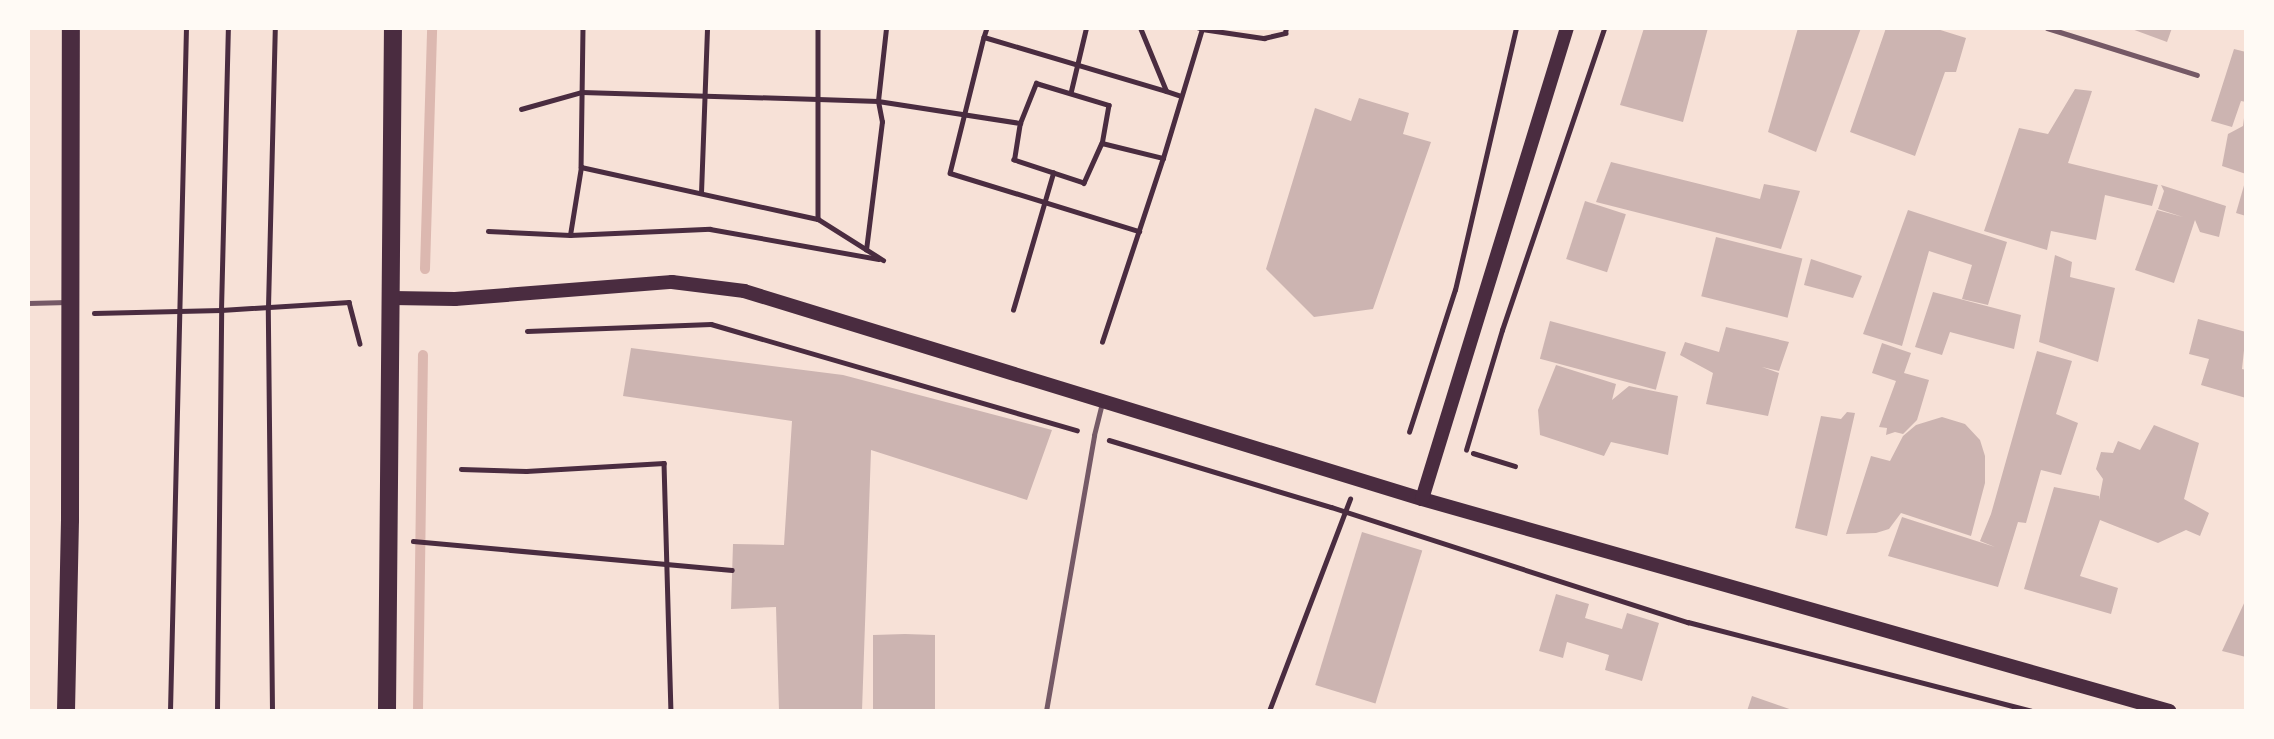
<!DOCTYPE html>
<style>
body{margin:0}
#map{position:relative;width:2274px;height:739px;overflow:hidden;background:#f7e1d7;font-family:"Source Sans 3",sans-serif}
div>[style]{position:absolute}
.stream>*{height:10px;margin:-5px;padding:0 5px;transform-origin:5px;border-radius:5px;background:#dcb8b0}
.building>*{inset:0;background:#ccb4b1;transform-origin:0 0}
.path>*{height:4.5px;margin:-2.25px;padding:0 2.25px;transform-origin:2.25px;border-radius:2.25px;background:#4a2c40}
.service>*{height:5px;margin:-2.5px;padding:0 2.5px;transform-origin:2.5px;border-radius:2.5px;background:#755966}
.secondary>*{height:14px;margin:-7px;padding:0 7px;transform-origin:7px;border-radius:7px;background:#4a2c40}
.primary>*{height:18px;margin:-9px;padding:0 9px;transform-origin:9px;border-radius:9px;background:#4a2c40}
span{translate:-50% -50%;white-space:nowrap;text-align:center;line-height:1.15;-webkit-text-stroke:7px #fffaf5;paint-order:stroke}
.frame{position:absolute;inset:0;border:30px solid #fffaf5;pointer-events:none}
</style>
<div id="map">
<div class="stream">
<div style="left:425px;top:269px;width:241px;rotate:-88.3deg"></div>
<div style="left:418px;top:711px;width:356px;rotate:-89.2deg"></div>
</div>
<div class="building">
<div style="clip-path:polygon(1644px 28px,1708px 28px,1683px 122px,1620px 105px)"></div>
<div style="clip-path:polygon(1798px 28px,1861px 28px,1816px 152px,1768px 132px)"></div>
<div style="clip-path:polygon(1886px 28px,1934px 28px,1966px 38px,1956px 72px,1945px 72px,1915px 156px,1850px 132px)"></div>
<div style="clip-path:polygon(2129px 28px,2172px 28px,2167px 42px)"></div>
<div style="clip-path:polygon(2234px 49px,2246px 52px,2246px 102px,2241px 101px,2232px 127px,2211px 121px)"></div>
<div style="clip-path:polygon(2075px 89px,2092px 91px,2068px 163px,2158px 185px,2152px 206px,2105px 195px,2096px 240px,2051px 231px,2047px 250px,1984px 231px,2019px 128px,2048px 134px)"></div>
<div style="clip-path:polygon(1359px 98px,1409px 113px,1403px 134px,1431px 142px,1373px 309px,1314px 317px,1266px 269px,1315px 108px,1351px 121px)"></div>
<div style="clip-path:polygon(2244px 118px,2246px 118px,2246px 174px,2222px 166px,2228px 134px,2243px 126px)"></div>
<div style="clip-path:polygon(1611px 162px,1760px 199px,1764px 184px,1800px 191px,1781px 249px,1596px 202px)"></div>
<div style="clip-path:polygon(2245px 182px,2246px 182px,2246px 216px,2236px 213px)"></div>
<div style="clip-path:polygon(2161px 185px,2226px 206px,2219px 237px,2200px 232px,2195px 220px,2174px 283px,2135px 270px,2157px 210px,2183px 217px,2158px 209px,2164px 191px)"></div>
<div style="left:1585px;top:201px;width:43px;height:61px;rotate:18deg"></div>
<div style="clip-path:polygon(1908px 210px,2007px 242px,1988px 305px,1962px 299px,1972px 265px,1929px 251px,1902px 346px,1863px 334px)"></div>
<div style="left:1716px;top:237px;width:89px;height:61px;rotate:14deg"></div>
<div style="clip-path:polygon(2055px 255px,2072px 262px,2070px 277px,2115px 288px,2098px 362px,2039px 342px)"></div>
<div style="clip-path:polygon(1811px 259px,1862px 276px,1853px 298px,1804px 285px)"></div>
<div style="clip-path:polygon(1933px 292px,2021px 315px,2014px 349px,1950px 332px,1942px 355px,1915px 347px)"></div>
<div style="clip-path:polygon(2198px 319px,2246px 332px,2242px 369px,2246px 370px,2246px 398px,2201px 385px,2209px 359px,2189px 354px)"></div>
<div style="left:1550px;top:321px;width:120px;height:39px;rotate:15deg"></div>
<div style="clip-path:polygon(1726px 327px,1789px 342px,1779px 371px,1762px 367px,1779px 373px,1768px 416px,1706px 404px,1713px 373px,1680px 355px,1685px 342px,1719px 352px)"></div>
<div style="clip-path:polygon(1882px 343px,1911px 353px,1904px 373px,1929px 380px,1917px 420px,1903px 434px,1895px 432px,1886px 435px,1887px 428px,1879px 427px,1896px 381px,1872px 373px)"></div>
<div style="clip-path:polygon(631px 348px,843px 375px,1052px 430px,1027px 500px,871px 450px,862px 711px,779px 711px,776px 607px,731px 609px,733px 544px,784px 545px,792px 421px,623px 396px)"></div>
<div style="clip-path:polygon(2037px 351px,2072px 361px,2056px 414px,2078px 423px,2061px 475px,2041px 470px,2026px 523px,2018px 522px,1998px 587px,1888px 556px,1902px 517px,1995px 547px,1980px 541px,1991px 514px)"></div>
<div style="clip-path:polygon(1556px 365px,1616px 384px,1612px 400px,1629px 386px,1678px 396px,1668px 455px,1611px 442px,1604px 456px,1540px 435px,1538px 410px)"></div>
<div style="clip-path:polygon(1847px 412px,1855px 413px,1827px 536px,1795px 528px,1821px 416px,1841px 419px)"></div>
<div style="clip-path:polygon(1942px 417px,1965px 424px,1980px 440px,1985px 456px,1985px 483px,1971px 536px,1901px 513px,1889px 529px,1876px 533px,1846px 534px,1871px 456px,1890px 461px,1903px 436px,1916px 425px)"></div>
<div style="clip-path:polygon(2154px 425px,2199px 443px,2184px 499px,2209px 513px,2200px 536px,2186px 530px,2158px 543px,2100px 520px,2080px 576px,2118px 588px,2111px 614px,2024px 589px,2054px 487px,2099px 496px,2099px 500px,2103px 479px,2096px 469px,2101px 452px,2113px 453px,2118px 441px,2140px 450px)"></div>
<div style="left:1362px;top:532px;width:63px;height:160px;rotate:17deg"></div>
<div style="clip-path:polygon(1556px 594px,1589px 604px,1585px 618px,1622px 629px,1627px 613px,1659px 623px,1642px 681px,1605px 670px,1609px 655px,1567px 642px,1563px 658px,1539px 651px)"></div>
<div style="clip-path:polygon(2246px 599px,2246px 657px,2222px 651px)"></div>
<div style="clip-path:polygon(905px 634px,935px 635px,935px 711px,873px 711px,873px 635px)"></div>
<div style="clip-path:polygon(1752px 696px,1795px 711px,1747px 711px)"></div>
</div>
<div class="path">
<div style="left:583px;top:28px;width:139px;rotate:90.8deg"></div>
<div style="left:581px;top:167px;width:243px;rotate:12.4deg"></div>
<div style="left:818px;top:219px;width:77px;rotate:32.2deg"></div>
<div style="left:818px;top:28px;width:191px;rotate:90deg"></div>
<div style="left:987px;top:28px;width:9px;rotate:108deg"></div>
<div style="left:984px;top:37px;width:190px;rotate:16.5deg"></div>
<div style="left:1166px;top:91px;width:68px;rotate:-112.4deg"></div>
<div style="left:1202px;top:29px;width:63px;rotate:8.3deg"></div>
<div style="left:1264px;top:38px;width:22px;rotate:-13deg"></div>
<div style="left:1285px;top:33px;width:5px;rotate:-79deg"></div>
<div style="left:984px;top:37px;width:140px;rotate:104deg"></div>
<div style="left:950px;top:173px;width:198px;rotate:17.1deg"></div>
<div style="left:1036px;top:83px;width:76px;rotate:16.8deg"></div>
<div style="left:1109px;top:105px;width:39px;rotate:100deg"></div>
<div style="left:1102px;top:143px;width:44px;rotate:114.2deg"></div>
<div style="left:1084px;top:183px;width:74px;rotate:-161.8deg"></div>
<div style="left:1014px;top:160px;width:37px;rotate:-81deg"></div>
<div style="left:1020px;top:123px;width:43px;rotate:-68.2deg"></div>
<div style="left:1071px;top:91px;width:65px;rotate:-76.6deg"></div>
<div style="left:1166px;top:91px;width:16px;rotate:18deg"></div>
<div style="left:521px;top:109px;width:63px;rotate:-15.6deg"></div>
<div style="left:582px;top:92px;width:236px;rotate:1.7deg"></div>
<div style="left:818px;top:99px;width:60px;rotate:1.9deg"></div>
<div style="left:878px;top:101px;width:144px;rotate:8.8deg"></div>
<div style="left:1102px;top:143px;width:63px;rotate:13.8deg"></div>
<div style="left:701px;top:193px;width:165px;rotate:-87.9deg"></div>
<div style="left:488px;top:231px;width:82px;rotate:2.8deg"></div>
<div style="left:570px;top:235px;width:69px;rotate:-80.8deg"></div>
<div style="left:570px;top:235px;width:140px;rotate:-2.5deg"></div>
<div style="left:710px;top:229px;width:171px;rotate:10.1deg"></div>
<div style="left:866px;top:250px;width:129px;rotate:-82.9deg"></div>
<div style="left:882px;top:122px;width:21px;rotate:-101deg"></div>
<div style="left:878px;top:101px;width:73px;rotate:-83.7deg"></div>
<div style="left:1013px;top:310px;width:143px;rotate:-73.7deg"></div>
<div style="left:94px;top:313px;width:127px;rotate:-1.4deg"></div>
<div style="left:221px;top:310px;width:128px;rotate:-3.6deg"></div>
<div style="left:349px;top:302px;width:43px;rotate:75.3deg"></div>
<div style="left:527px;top:331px;width:184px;rotate:-2.2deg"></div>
<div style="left:711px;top:324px;width:381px;rotate:16.2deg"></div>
<div style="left:1102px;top:342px;width:194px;rotate:-71.7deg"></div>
<div style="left:1163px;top:158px;width:135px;rotate:-73.2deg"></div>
<div style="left:1202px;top:29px;width:4px;rotate:-166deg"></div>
<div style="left:1409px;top:432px;width:149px;rotate:-72.1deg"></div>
<div style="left:1455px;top:290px;width:269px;rotate:-76.9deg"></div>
<div style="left:1109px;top:440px;width:232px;rotate:16.8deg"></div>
<div style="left:1331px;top:507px;width:375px;rotate:17.9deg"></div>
<div style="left:1688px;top:622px;width:354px;rotate:14.5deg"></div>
<div style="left:1466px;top:450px;width:125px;rotate:-73.3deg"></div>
<div style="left:1502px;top:330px;width:319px;rotate:-71.3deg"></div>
<div style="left:1473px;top:453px;width:44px;rotate:17.2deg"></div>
<div style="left:461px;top:469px;width:65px;rotate:1.8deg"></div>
<div style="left:526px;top:471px;width:138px;rotate:-3.3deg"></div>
<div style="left:664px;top:463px;width:248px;rotate:88.4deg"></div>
<div style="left:413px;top:541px;width:320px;rotate:5.2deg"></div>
<div style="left:170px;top:711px;width:683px;rotate:-88.66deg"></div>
<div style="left:217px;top:711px;width:401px;rotate:-89.4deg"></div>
<div style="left:221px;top:310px;width:282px;rotate:-88.6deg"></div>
<div style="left:272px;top:711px;width:404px;rotate:-90.6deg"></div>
<div style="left:268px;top:307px;width:279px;rotate:-88.6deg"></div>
<div style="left:1269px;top:711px;width:227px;rotate:-69.1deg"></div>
</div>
<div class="service">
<div style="left:2047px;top:28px;width:157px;rotate:17.4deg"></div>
<div style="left:28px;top:303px;width:40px;rotate:-1.4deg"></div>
<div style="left:1046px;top:711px;width:280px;rotate:-80.1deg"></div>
<div style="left:1094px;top:435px;width:32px;rotate:-76deg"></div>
</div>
<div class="secondary">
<div style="left:392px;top:298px;width:63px;rotate:0.9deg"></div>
<div style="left:455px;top:299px;width:218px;rotate:-4.5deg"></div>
<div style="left:672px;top:282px;width:73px;rotate:7.1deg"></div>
<div style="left:744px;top:291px;width:709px;rotate:17.06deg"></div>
<div style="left:1422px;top:499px;width:777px;rotate:15.84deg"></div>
<div style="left:1422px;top:499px;width:493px;rotate:-72.9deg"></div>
</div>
<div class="primary">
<div style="left:66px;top:711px;width:191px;rotate:-88.8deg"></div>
<div style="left:70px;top:520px;width:492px;rotate:-89.9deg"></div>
<div style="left:387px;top:711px;width:683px;rotate:-89.5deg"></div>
</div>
<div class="frame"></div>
</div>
